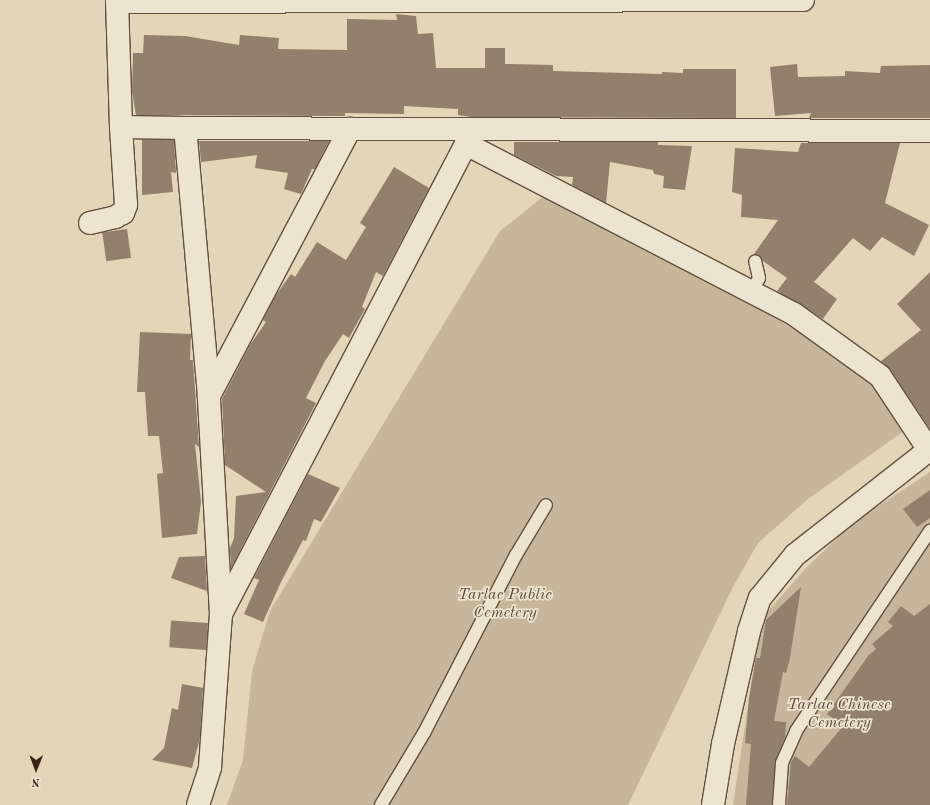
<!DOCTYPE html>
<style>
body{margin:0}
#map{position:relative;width:930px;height:805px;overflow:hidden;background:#e3d5b7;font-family:"Old Standard TT",serif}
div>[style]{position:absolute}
.green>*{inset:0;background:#c6b79c}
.building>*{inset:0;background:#91806b;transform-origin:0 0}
.roads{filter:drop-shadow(1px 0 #635040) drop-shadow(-1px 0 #635040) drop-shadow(0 1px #635040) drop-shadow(0 -1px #635040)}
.service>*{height:12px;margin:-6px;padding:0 6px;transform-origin:6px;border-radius:6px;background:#ede4d0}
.minor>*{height:22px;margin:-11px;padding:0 11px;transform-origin:11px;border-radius:11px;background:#ede4d0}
.tertiary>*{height:22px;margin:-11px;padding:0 11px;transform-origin:11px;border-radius:11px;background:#ede4d0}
span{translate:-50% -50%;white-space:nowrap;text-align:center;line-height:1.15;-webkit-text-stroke:3.5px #ede4d0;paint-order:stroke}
.park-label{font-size:16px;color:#5c4839;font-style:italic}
.north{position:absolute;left:16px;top:749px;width:40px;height:40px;-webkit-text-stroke:3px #ede4d0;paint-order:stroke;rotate:181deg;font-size:11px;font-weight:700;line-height:16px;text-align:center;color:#382318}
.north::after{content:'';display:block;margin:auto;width:14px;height:18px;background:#382318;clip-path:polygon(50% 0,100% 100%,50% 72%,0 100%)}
</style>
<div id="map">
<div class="green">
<div style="clip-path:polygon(549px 192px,886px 380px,914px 424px,808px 499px,758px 543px,733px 587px,628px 805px,227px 805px,243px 760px,252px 671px,270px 611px,500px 231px)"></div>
<div style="clip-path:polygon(930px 472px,930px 765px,892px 805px,733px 805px,761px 619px,806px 568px,854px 522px)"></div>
</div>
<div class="building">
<div style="clip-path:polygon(396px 14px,416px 16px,418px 34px,433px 33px,436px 68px,485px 68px,485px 48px,505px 48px,505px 64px,553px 65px,553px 71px,662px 74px,662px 72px,683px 73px,683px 69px,736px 69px,736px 118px,471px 117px,458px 115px,458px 109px,404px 106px,404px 114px,345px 113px,345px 116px,136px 115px,132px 92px,133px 53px,143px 53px,144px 35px,185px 36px,239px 45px,240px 35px,279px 38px,278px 49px,347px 50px,347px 19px,397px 20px)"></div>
<div style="clip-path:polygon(797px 64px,798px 77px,845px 76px,845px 71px,880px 73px,881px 66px,930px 65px,930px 118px,809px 118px,811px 113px,775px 116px,770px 67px)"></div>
<div style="clip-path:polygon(142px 140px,174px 140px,176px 173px,171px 172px,173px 192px,142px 195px)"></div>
<div style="clip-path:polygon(199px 141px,329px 141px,315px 169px,312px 169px,301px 194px,284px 189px,288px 173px,255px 168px,257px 155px,201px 162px)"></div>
<div style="clip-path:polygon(514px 142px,658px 142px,658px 145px,692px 146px,685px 190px,663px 188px,664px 176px,654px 174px,653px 170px,610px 162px,606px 203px,572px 185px,573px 177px,556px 176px,514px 155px)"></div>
<div style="clip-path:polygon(801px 143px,900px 143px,885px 203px,929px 225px,914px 256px,882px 237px,870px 251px,853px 238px,814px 282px,837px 299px,823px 319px,777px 291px,787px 278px,763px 261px,760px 256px,754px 254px,778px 220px,741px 217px,742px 195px,732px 192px,735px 148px,798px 152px)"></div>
<div style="clip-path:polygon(394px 167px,429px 188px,383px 276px,376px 272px,362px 307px,365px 309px,349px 338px,343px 334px,325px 361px,306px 398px,316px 403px,231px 568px,230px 548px,234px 538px,236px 496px,266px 492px,225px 465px,222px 399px,250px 345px,266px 322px,263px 320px,276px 295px,291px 274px,295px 277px,317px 242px,346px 260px,366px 227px,360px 223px)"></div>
<div style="left:127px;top:229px;width:29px;height:25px;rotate:82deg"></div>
<div style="clip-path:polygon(930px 272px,930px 429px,890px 369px,881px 361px,921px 330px,897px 304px)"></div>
<div style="clip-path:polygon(140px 332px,191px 334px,190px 360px,193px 360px,199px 447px,195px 444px,201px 502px,197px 534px,162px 538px,157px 474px,163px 473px,159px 436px,148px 436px,145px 392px,137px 392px)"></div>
<div style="clip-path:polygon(308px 474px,340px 488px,321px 522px,314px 519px,306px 541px,303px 540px,281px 582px,263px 622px,244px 614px,259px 580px,254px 578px)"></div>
<div style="clip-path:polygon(930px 490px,930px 518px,917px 527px,903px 509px)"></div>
<div style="clip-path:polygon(205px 556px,207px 591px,171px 578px,179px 557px)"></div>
<div style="clip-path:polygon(801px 587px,790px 658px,786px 673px,783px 672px,774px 721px,786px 722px,785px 738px,775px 762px,772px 805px,746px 805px,751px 744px,745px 743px,749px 698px,756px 658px,760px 658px,766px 620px)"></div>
<div style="clip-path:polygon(930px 604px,930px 805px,787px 805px,791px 762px,795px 756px,809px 767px,843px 726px,827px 714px,868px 656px,876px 649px,872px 644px,893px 626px,888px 622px,901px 606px,914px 616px)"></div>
<div style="left:208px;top:623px;width:27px;height:37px;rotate:94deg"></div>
<div style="clip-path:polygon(182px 684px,203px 688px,200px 738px,192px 768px,152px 760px,164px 748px,172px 708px,178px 710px)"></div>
</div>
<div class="roads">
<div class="service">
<div style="left:751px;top:292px;width:16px;rotate:-60deg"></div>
<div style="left:759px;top:278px;width:17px;rotate:-103deg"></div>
<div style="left:381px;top:805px;width:84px;rotate:-59.2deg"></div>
<div style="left:424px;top:733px;width:200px;rotate:-62.7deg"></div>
<div style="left:516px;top:555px;width:58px;rotate:-59deg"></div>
<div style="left:779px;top:805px;width:42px;rotate:-85.9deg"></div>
<div style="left:782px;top:763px;width:35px;rotate:-66deg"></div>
<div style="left:796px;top:731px;width:241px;rotate:-56.2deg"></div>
</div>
<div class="minor">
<div style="left:117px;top:0;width:127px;rotate:88.2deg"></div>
<div style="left:121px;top:127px;width:64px;rotate:0.9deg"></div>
<div style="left:117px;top:2px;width:686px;rotate:-0.17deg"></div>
<div style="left:466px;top:144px;width:369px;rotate:27.4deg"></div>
<div style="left:794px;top:314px;width:106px;rotate:35.8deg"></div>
<div style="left:880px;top:376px;width:89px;rotate:56.5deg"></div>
<div style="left:90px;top:223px;width:26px;rotate:-13deg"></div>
<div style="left:115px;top:217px;width:9px;rotate:-27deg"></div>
<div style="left:123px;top:213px;width:9px;rotate:-69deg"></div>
<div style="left:126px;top:205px;width:78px;rotate:-93.7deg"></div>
<div style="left:209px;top:396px;width:302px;rotate:-62.2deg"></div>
<div style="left:221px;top:614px;width:218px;rotate:-93.2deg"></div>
<div style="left:209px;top:396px;width:269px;rotate:-95.1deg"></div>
<div style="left:185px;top:128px;width:745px;rotate:0.23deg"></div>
<div style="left:198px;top:805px;width:40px;rotate:-72deg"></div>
<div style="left:210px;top:767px;width:153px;rotate:-85.9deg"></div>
<div style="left:221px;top:614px;width:530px;rotate:-62.47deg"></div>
<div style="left:466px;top:144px;width:14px;rotate:-82deg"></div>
</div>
<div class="tertiary">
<div style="left:713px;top:805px;width:62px;rotate:-80.7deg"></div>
<div style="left:723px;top:744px;width:116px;rotate:-77deg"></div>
<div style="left:749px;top:631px;width:35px;rotate:-72deg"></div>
<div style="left:760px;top:598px;width:55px;rotate:-50.9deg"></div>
<div style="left:795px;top:555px;width:172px;rotate:-38.1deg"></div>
</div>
</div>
<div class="park-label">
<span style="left:505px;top:604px">Tarlac Public<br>Cemetery</span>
<span style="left:839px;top:714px">Tarlac Chinese<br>Cemetery</span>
</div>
<div class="north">N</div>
</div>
